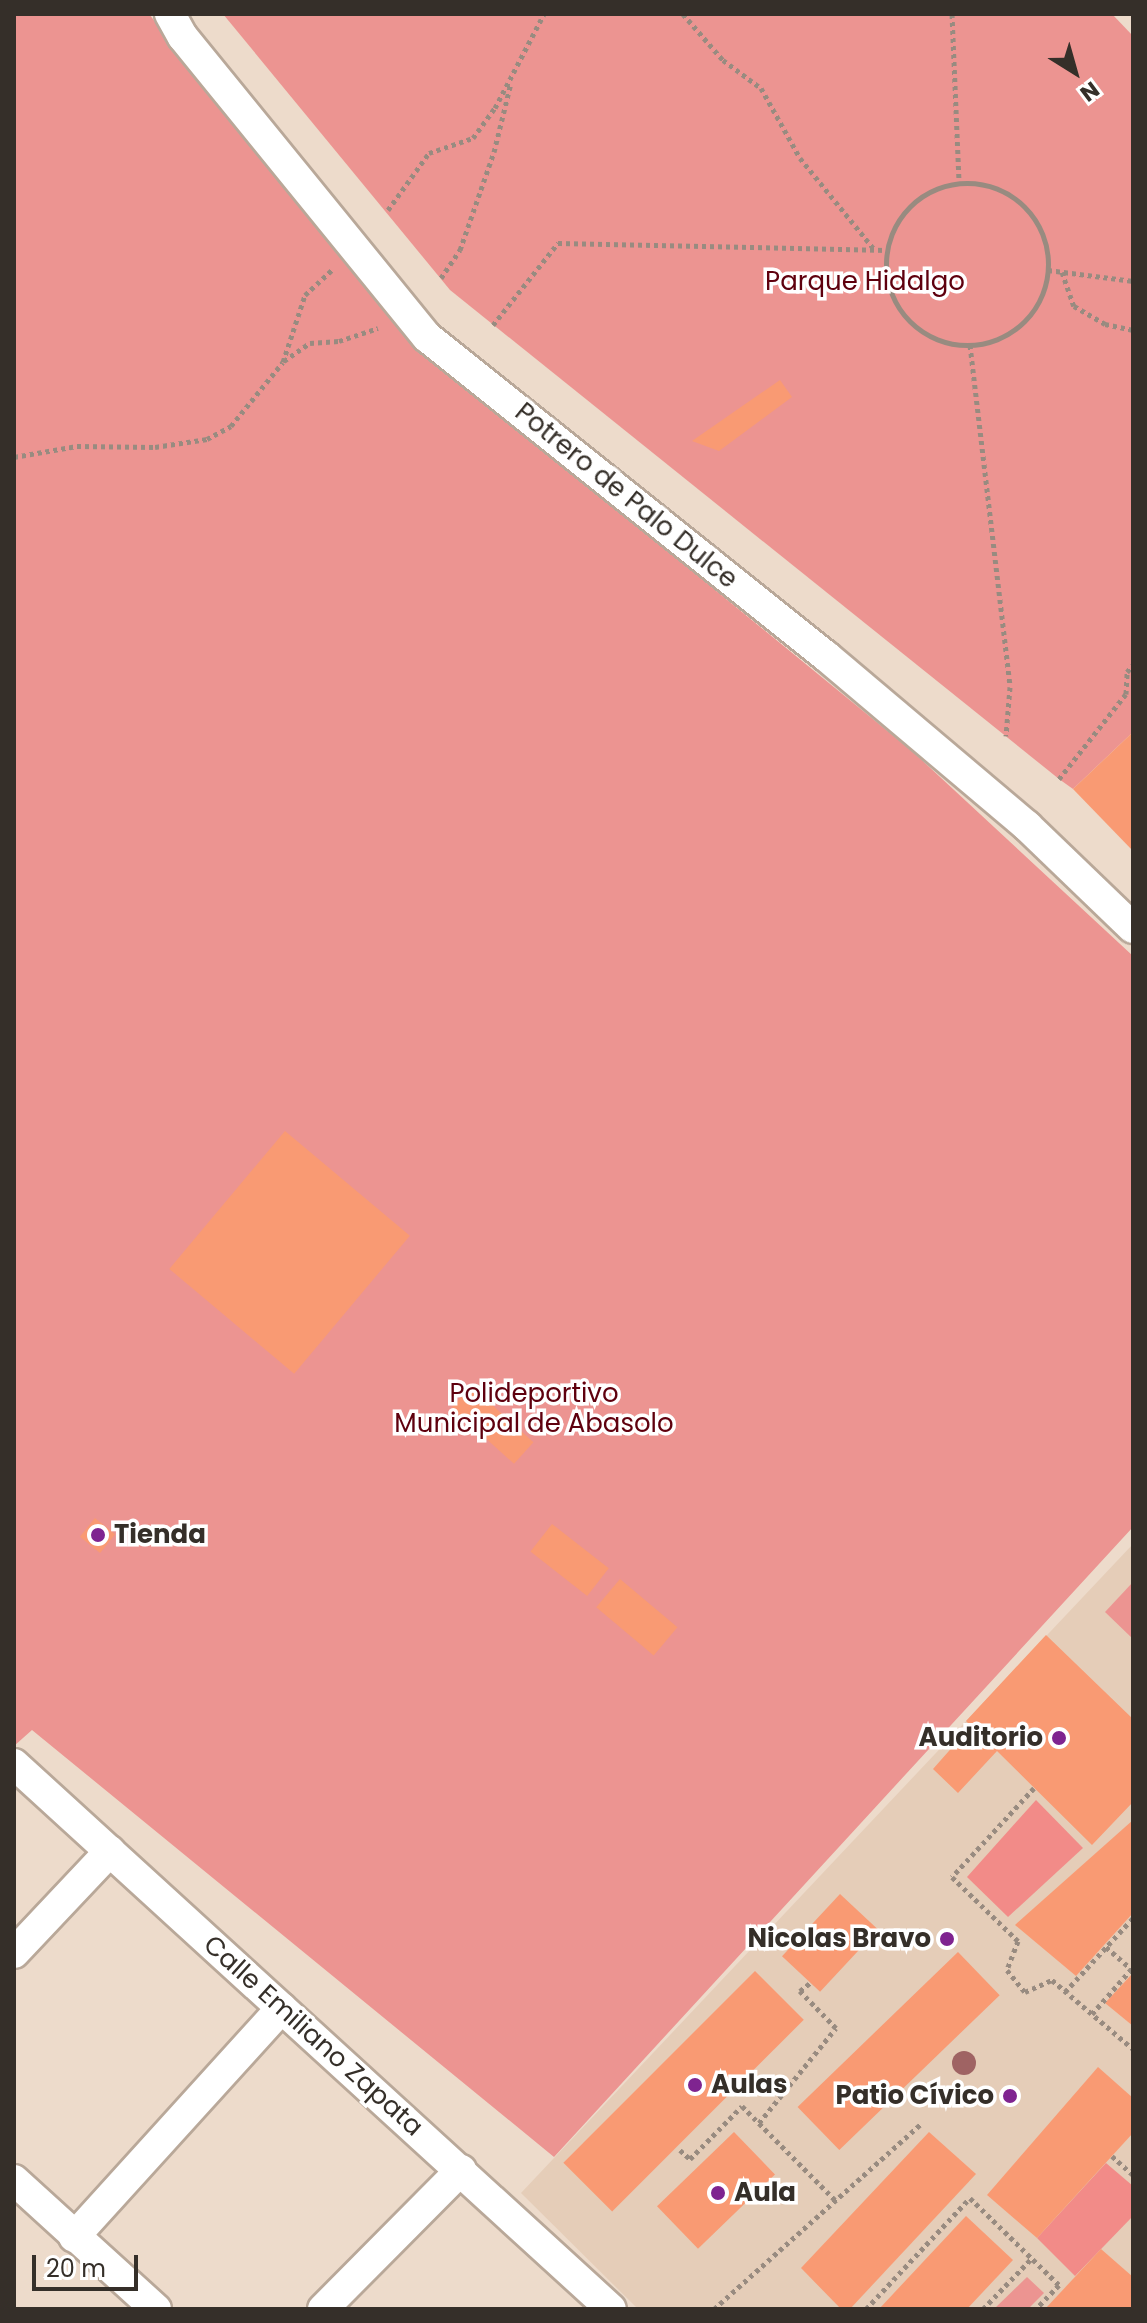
<!DOCTYPE html>
<meta charset="utf-8">
<style>
body{margin:0}
#map{position:relative;width:1147px;height:2323px;overflow:hidden;background:#eddbcb;font-family:Poppins,sans-serif}
div>[style]{position:absolute}
.built>*{inset:0;background:#e5cdb8}
.green>*{inset:0;background:#ec9491}
.forest>*{inset:0;background:#f28b88}
.building>*{inset:0;background:#f99a73;transform-origin:0 0}
.path>*{height:5px;margin-top:-2.5px;transform-origin:0;background:repeating-linear-gradient(90deg,#988b80 0 4px,transparent 0 8px)}
.path>.ring{margin:-2.5px;padding:0;box-sizing:content-box;background:none;border:5px solid #988b80;border-radius:50%}
.roads{filter:drop-shadow(2px 0 #b9a899) drop-shadow(-2px 0 #b9a899) drop-shadow(0 2px #b9a899) drop-shadow(0 -2px #b9a899)}
.minor>*{height:30px;margin:-15px;padding:0 15px;transform-origin:15px;border-radius:15px;background:#fff}
.trees>*{width:24px;height:24px;margin:-12px;border-radius:50%;background:#9f6363}
.dots>*{width:22px;height:22px;translate:-50% -50%;box-sizing:border-box;border:4px solid #fff;border-radius:50%}
span{translate:-50% -50%;white-space:nowrap;text-align:center;line-height:1.15;-webkit-text-stroke:7px #fff;paint-order:stroke}
.park-label{font-size:26px;color:#5f000e}
.street-label{font-size:26px;color:#352f29}
.poi-label{font-size:26px;color:#352f29;font-weight:700}
.left{translate:0 -50%;text-align:left}
.right{translate:-100% -50%;text-align:right}
.frame{position:absolute;inset:0;border:16px solid #352f29;pointer-events:none}
.north{position:absolute;left:1035px;top:32px;width:80px;height:80px;-webkit-text-stroke:6px #fff;paint-order:stroke;rotate:143deg;font-size:22px;font-weight:700;line-height:32px;text-align:center;color:#352f29}
.north::after{content:'';display:block;margin:auto;width:28px;height:36px;background:#352f29;clip-path:polygon(50% 0,100% 100%,50% 72%,0 100%)}
.scale{position:absolute;left:32px;top:2255px;width:106px;height:36px;box-sizing:border-box;border:4px solid #352f29;border-top:0;padding-left:10px;font-size:24px;line-height:28px;white-space:nowrap;color:#352f29;-webkit-text-stroke:6px #fff;paint-order:stroke}
</style>
<div id="map">
<div class="built">
<div style="clip-path:polygon(1133px 1544px,1133px 2309px,638px 2309px,521px 2193px)"></div>
</div>
<div class="green">
<div style="clip-path:polygon(14px 14px,149px 14px,343px 261px,423px 351px,912px 751px,1133px 956px,1133px 1527px,554px 2157px,32px 1730px,14px 1746px)"></div>
<div style="clip-path:polygon(223px 14px,1112px 14px,1133px 36px,1133px 732px,1073px 789px,1059px 779px,450px 290px)"></div>
<div style="clip-path:polygon(1133px 1582px,1133px 1639px,1105px 1612px)"></div>
<div style="clip-path:polygon(1027px 2277px,1044px 2293px,1028px 2309px,994px 2309px)"></div>
</div>
<div class="forest">
<div style="clip-path:polygon(1036px 1800px,1083px 1848px,1008px 1917px,967px 1877px)"></div>
<div style="clip-path:polygon(1106px 2163px,1133px 2186px,1133px 2216px,1075px 2276px,1037px 2238px)"></div>
</div>
<div class="building">
<div style="clip-path:polygon(780px 380px,792px 397px,719px 451px,692px 441px)"></div>
<div style="clip-path:polygon(1133px 732px,1133px 851px,1073px 789px)"></div>
<div style="left:285px;top:1131px;width:163px;height:180px;rotate:40deg"></div>
<div style="left:471px;top:1386px;width:84px;height:29px;rotate:42deg"></div>
<div style="left:95px;top:1518px;width:26px;height:24px;rotate:39deg"></div>
<div style="left:552px;top:1524px;width:72px;height:35px;rotate:38deg"></div>
<div style="left:620px;top:1579px;width:75px;height:37px;rotate:40deg"></div>
<div style="clip-path:polygon(1046px 1635px,1133px 1719px,1133px 1802px,1092px 1845px,997px 1751px,958px 1793px,933px 1769px,971px 1726px,966px 1721px)"></div>
<div style="clip-path:polygon(1133px 1820px,1133px 1913px,1076px 1976px,1015px 1925px)"></div>
<div style="left:840px;top:1894px;width:52px;height:85px;rotate:43deg"></div>
<div style="left:958px;top:1952px;width:60px;height:223px;rotate:46deg"></div>
<div style="left:755px;top:1971px;width:69px;height:271px;rotate:45deg"></div>
<div style="clip-path:polygon(1133px 1973px,1133px 2026px,1105px 2003px)"></div>
<div style="clip-path:polygon(1098px 2067px,1133px 2098px,1133px 2133px,1037px 2238px,987px 2195px)"></div>
<div style="left:734px;top:2132px;width:59px;height:107px;rotate:46deg"></div>
<div style="clip-path:polygon(929px 2132px,976px 2174px,850px 2309px,841px 2309px,801px 2268px)"></div>
<div style="clip-path:polygon(966px 2216px,1013px 2260px,967px 2309px,879px 2309px)"></div>
<div style="clip-path:polygon(1101px 2249px,1133px 2277px,1133px 2309px,1045px 2309px)"></div>
</div>
<div class="path">
<div style="left:683px;top:14px;width:61px;rotate:49deg"></div>
<div style="left:723px;top:60px;width:47px;rotate:36.4deg"></div>
<div style="left:761px;top:88px;width:80px;rotate:60.9deg"></div>
<div style="left:800px;top:158px;width:117px;rotate:50.9deg"></div>
<div style="left:952px;top:14px;width:169px;rotate:87.6deg"></div>
<div class="ring" style="left:886px;top:183px;width:157px;height:157px"></div>
<div style="left:388px;top:210px;width:70px;rotate:-54.3deg"></div>
<div style="left:429px;top:153px;width:46px;rotate:-18.8deg"></div>
<div style="left:473px;top:138px;width:37px;rotate:-54deg"></div>
<div style="left:495px;top:108px;width:106px;rotate:-62.5deg"></div>
<div style="left:1048px;top:270px;width:86px;rotate:7.4deg"></div>
<div style="left:1062px;top:272px;width:36px;rotate:71deg"></div>
<div style="left:1074px;top:306px;width:36px;rotate:30deg"></div>
<div style="left:1105px;top:324px;width:29px;rotate:12deg"></div>
<div style="left:441px;top:278px;width:34px;rotate:-56deg"></div>
<div style="left:460px;top:250px;width:104px;rotate:-70.9deg"></div>
<div style="left:494px;top:152px;width:71px;rotate:-76.2deg"></div>
<div style="left:493px;top:325px;width:105px;rotate:-51.6deg"></div>
<div style="left:558px;top:243px;width:329px;rotate:1.2deg"></div>
<div style="left:970px;top:345px;width:344px;rotate:83.3deg"></div>
<div style="left:1010px;top:687px;width:49px;rotate:94.7deg"></div>
<div style="left:284px;top:361px;width:32px;rotate:-35deg"></div>
<div style="left:310px;top:343px;width:29px;rotate:-4deg"></div>
<div style="left:339px;top:341px;width:41px;rotate:-18.4deg"></div>
<div style="left:14px;top:457px;width:64px;rotate:-9.9deg"></div>
<div style="left:77px;top:446px;width:78px;rotate:0.7deg"></div>
<div style="left:155px;top:447px;width:53px;rotate:-8.7deg"></div>
<div style="left:207px;top:439px;width:27px;rotate:-28deg"></div>
<div style="left:231px;top:426px;width:82px;rotate:-50.9deg"></div>
<div style="left:283px;top:362px;width:71px;rotate:-71.8deg"></div>
<div style="left:305px;top:295px;width:38px;rotate:-43deg"></div>
<div style="left:1059px;top:779px;width:108px;rotate:-51.8deg"></div>
<div style="left:1126px;top:694px;width:22px;rotate:-87deg"></div>
<div style="left:1127px;top:672px;width:9px;rotate:-49deg"></div>
<div style="left:1034px;top:1788px;width:121px;rotate:132.7deg"></div>
<div style="left:952px;top:1877px;width:92px;rotate:44.1deg"></div>
<div style="left:1018px;top:1941px;width:31px;rotate:111deg"></div>
<div style="left:1007px;top:1970px;width:28px;rotate:51deg"></div>
<div style="left:1025px;top:1992px;width:30px;rotate:-24deg"></div>
<div style="left:1052px;top:1980px;width:106px;rotate:40.4deg"></div>
<div style="left:1106px;top:1947px;width:33px;rotate:41deg"></div>
<div style="left:1065px;top:1992px;width:100px;rotate:-47.4deg"></div>
<div style="left:1092px;top:2014px;width:62px;rotate:-48.9deg"></div>
<div style="left:759px;top:2123px;width:122px;rotate:-51deg"></div>
<div style="left:836px;top:2028px;width:52px;rotate:-134.2deg"></div>
<div style="left:800px;top:1991px;width:13px;rotate:-39deg"></div>
<div style="left:680px;top:2150px;width:13px;rotate:42deg"></div>
<div style="left:690px;top:2159px;width:74px;rotate:-45.5deg"></div>
<div style="left:742px;top:2106px;width:132px;rotate:45.3deg"></div>
<div style="left:1112px;top:2156px;width:28px;rotate:42deg"></div>
<div style="left:714px;top:2309px;width:278px;rotate:-41.8deg"></div>
<div style="left:866px;top:2309px;width:152px;rotate:-46.9deg"></div>
<div style="left:970px;top:2198px;width:124px;rotate:44.3deg"></div>
<div style="left:1059px;top:2285px;width:33px;rotate:134deg"></div>
<div style="left:983px;top:2309px;width:71px;rotate:-46.1deg"></div>
</div>
<div class="roads">
<div class="minor">
<div style="left:170px;top:14px;width:26px;rotate:61deg"></div>
<div style="left:183px;top:37px;width:387px;rotate:50.9deg"></div>
<div style="left:427px;top:337px;width:512px;rotate:38.66deg"></div>
<div style="left:827px;top:657px;width:262px;rotate:40.2deg"></div>
<div style="left:1027px;top:826px;width:147px;rotate:43.9deg"></div>
<div style="left:14px;top:1764px;width:808px;rotate:42.39deg"></div>
<div style="left:14px;top:1953px;width:140px;rotate:-46.7deg"></div>
<div style="left:14px;top:2180px;width:192px;rotate:42.3deg"></div>
<div style="left:74px;top:2237px;width:309px;rotate:-47.8deg"></div>
<div style="left:323px;top:2309px;width:196px;rotate:-45.2deg"></div>
</div>
</div>
<div class="trees">
<div style="left:964px;top:2063px"></div>
</div>
<div class="dots">
<div style="left:98px;top:1535px;background:#7f2490"></div>
<div style="left:1059px;top:1738px;background:#7f2490"></div>
<div style="left:947px;top:1939px;background:#7f2490"></div>
<div style="left:695px;top:2085px;background:#7f2490"></div>
<div style="left:1010px;top:2096px;background:#7f2490"></div>
<div style="left:718px;top:2193px;background:#7f2490"></div>
</div>
<div class="park-label">
<span style="left:865px;top:282px">Parque Hidalgo</span>
<span style="left:534px;top:1409px">Polideportivo<br>Municipal de Abasolo</span>
</div>
<div class="street-label">
<span style="left:626px;top:496px;rotate:39deg">Potrero de Palo Dulce</span>
<span style="left:313px;top:2036px;rotate:42deg">Calle Emiliano Zapata</span>
</div>
<div class="poi-label">
<span class="left" style="left:114px;top:1535px">Tienda</span>
<span class="right" style="left:1043px;top:1738px">Auditorio</span>
<span class="right" style="left:931px;top:1939px">Nicolas Bravo</span>
<span class="left" style="left:711px;top:2085px">Aulas</span>
<span class="right" style="left:994px;top:2096px">Patio Cívico</span>
<span class="left" style="left:734px;top:2193px">Aula</span>
</div>
<div class="frame"></div>
<div class="north">N</div>
<div class="scale">20 m</div>
</div>
